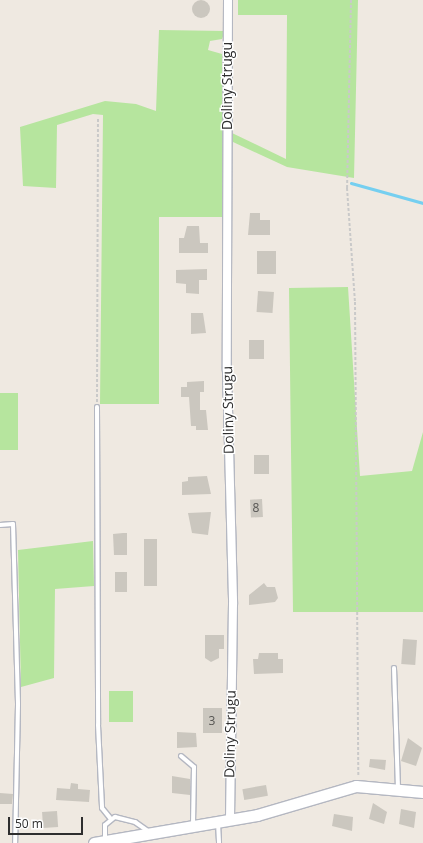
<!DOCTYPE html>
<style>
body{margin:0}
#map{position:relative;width:423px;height:843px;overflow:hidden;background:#efe9e1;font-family:"Open Sans",sans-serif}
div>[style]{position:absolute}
.green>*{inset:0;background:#b6e59e;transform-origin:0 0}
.stream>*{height:3px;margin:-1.5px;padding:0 1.5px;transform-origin:1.5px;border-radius:1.5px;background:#75cff0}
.building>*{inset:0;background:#cbc7bf;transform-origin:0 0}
.round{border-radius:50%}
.path>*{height:2px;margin-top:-1px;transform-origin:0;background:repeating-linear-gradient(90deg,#c9c9c9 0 3px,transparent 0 5px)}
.roads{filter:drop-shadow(1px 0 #b4b7c1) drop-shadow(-1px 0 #b4b7c1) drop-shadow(0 1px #b4b7c1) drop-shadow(0 -1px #b4b7c1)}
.service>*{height:4px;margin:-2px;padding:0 2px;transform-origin:2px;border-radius:2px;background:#fff}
.minor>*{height:8px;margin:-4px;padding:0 4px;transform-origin:4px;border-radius:4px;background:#fff}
.tertiary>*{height:11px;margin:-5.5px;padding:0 5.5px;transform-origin:5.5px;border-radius:5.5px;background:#fff}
span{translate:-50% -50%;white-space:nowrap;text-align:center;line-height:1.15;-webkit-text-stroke:3px #fff;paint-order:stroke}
.number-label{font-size:12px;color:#555452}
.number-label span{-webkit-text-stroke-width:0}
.street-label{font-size:14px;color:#2e2e2e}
.scale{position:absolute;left:8px;top:817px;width:75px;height:18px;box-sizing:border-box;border:2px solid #2e2e2e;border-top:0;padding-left:5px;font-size:12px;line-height:14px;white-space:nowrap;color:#2e2e2e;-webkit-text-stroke:3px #fff;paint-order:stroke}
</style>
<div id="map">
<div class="green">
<div style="clip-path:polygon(238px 0,358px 0,354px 178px,287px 167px,233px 142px,232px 133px,286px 159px,287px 15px,238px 15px)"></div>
<div style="clip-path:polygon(159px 30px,225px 31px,222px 39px,210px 41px,208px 50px,222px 54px,225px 217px,159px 217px,159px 404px,100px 404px,103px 115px,93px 114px,57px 125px,56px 188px,23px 186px,20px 127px,105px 101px,136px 104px,156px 111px)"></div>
<div style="clip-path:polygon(348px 287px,360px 476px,412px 471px,423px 432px,423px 612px,293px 612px,289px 288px)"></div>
<div style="left:0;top:393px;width:18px;height:57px"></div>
<div style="clip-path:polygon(93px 541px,94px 586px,55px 589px,54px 678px,21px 687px,18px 550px)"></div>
<div style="left:109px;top:691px;width:24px;height:31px"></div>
</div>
<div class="stream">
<div style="left:351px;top:183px;width:75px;rotate:15.5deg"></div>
</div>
<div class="building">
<div class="round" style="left:192px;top:0;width:18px;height:18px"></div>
<div style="clip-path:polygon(250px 213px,260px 213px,260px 220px,270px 220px,270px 235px,248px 235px)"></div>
<div style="clip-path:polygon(187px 226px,199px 226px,200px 243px,208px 243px,208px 253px,179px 253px,179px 238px,184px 238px)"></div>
<div style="left:257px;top:251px;width:19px;height:23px"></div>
<div style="clip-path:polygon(207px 269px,207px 280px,199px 280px,199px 294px,186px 293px,186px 284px,176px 283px,176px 270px)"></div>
<div style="left:258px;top:291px;width:16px;height:21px;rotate:4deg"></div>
<div style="clip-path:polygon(191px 313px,203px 313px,206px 333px,191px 334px)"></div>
<div style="left:249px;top:340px;width:15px;height:19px"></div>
<div style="clip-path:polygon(204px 381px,204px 392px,200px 392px,200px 410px,206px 410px,208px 430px,196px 430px,196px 426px,191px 426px,189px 397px,181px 397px,181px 387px,187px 387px,187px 382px)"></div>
<div style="left:254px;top:455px;width:15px;height:19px"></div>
<div style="clip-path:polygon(207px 476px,211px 494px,182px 495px,182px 482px,188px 481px,188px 477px)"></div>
<div style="left:262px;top:499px;width:18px;height:12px;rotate:87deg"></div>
<div style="clip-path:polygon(211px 512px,208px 535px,192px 533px,188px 513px)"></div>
<div style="clip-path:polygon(123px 533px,127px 533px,127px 555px,114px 555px,113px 534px)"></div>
<div style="left:144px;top:539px;width:13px;height:47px"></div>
<div style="left:115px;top:572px;width:12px;height:20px"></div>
<div style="clip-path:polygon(264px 583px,267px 587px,275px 587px,278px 598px,275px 602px,249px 605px,249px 595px)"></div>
<div style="clip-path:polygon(205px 635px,224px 635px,224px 649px,219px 649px,219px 658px,211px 662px,205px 658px)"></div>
<div style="left:403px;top:639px;width:14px;height:25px;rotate:4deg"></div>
<div style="clip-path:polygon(259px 653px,278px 653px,278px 659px,283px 659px,283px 673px,254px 674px,253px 659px,258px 659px)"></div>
<div style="left:203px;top:708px;width:19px;height:25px"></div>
<div style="clip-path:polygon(177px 732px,196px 733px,197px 747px,177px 748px)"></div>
<div style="clip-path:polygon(408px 738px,422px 748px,416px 766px,401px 761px)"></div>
<div style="clip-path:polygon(370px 759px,386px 760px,385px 770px,369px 767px)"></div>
<div style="clip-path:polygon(172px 776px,190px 779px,190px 795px,172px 793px)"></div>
<div style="clip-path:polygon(71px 783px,78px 784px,78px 789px,90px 790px,89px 802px,56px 800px,57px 788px,70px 789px)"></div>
<div style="left:266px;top:785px;width:11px;height:24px;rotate:80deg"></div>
<div style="clip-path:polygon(0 793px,13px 794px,12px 804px,0 804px)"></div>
<div style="clip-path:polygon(373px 803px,387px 812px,384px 824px,369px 819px)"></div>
<div style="clip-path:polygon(401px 809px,416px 812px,414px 828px,399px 824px)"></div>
<div style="left:57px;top:811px;width:16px;height:15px;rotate:86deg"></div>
<div style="clip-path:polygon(334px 814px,353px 817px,352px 831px,332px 826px)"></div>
</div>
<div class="path">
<div style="left:351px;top:0;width:188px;rotate:91.2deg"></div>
<div style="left:347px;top:188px;width:114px;rotate:86deg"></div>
<div style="left:355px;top:302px;width:474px;rotate:89.6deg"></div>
<div style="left:97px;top:402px;width:284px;rotate:-89.8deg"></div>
</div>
<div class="roads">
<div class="service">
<div style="left:97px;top:407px;width:318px;rotate:89.8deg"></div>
<div style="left:98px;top:725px;width:83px;rotate:87.2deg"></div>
<div style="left:102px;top:808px;width:14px;rotate:51deg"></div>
<div style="left:0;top:525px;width:13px;rotate:-4deg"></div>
<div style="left:13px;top:524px;width:181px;rotate:88.4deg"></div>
<div style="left:18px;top:705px;width:138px;rotate:91.2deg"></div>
<div style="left:394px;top:668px;width:120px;rotate:88.1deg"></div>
<div style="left:181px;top:756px;width:17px;rotate:40deg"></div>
<div style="left:194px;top:767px;width:58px;rotate:91deg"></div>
<div style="left:218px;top:823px;width:20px;rotate:87deg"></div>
<div style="left:105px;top:840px;width:15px;rotate:-90deg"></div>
<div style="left:105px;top:825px;width:13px;rotate:-39deg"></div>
<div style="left:115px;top:817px;width:21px;rotate:14deg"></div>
<div style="left:135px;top:822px;width:16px;rotate:35deg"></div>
</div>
<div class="minor">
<div style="left:228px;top:0;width:370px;rotate:90.2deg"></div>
<div style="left:227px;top:370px;width:234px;rotate:88.5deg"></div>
<div style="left:233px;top:604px;width:217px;rotate:90.8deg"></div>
</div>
<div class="tertiary">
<div style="left:94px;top:843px;width:165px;rotate:-9.7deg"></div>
<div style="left:257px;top:815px;width:103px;rotate:-16.3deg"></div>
<div style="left:356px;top:786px;width:67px;rotate:5.1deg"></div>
</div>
</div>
<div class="number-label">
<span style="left:256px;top:508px">8</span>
<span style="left:212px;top:721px">3</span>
</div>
<div class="street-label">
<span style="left:227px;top:86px;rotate:-90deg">Doliny Strugu</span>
<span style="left:228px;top:410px;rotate:-91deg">Doliny Strugu</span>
<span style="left:230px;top:734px;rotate:-89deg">Doliny Strugu</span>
</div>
<div class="scale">50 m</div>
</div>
